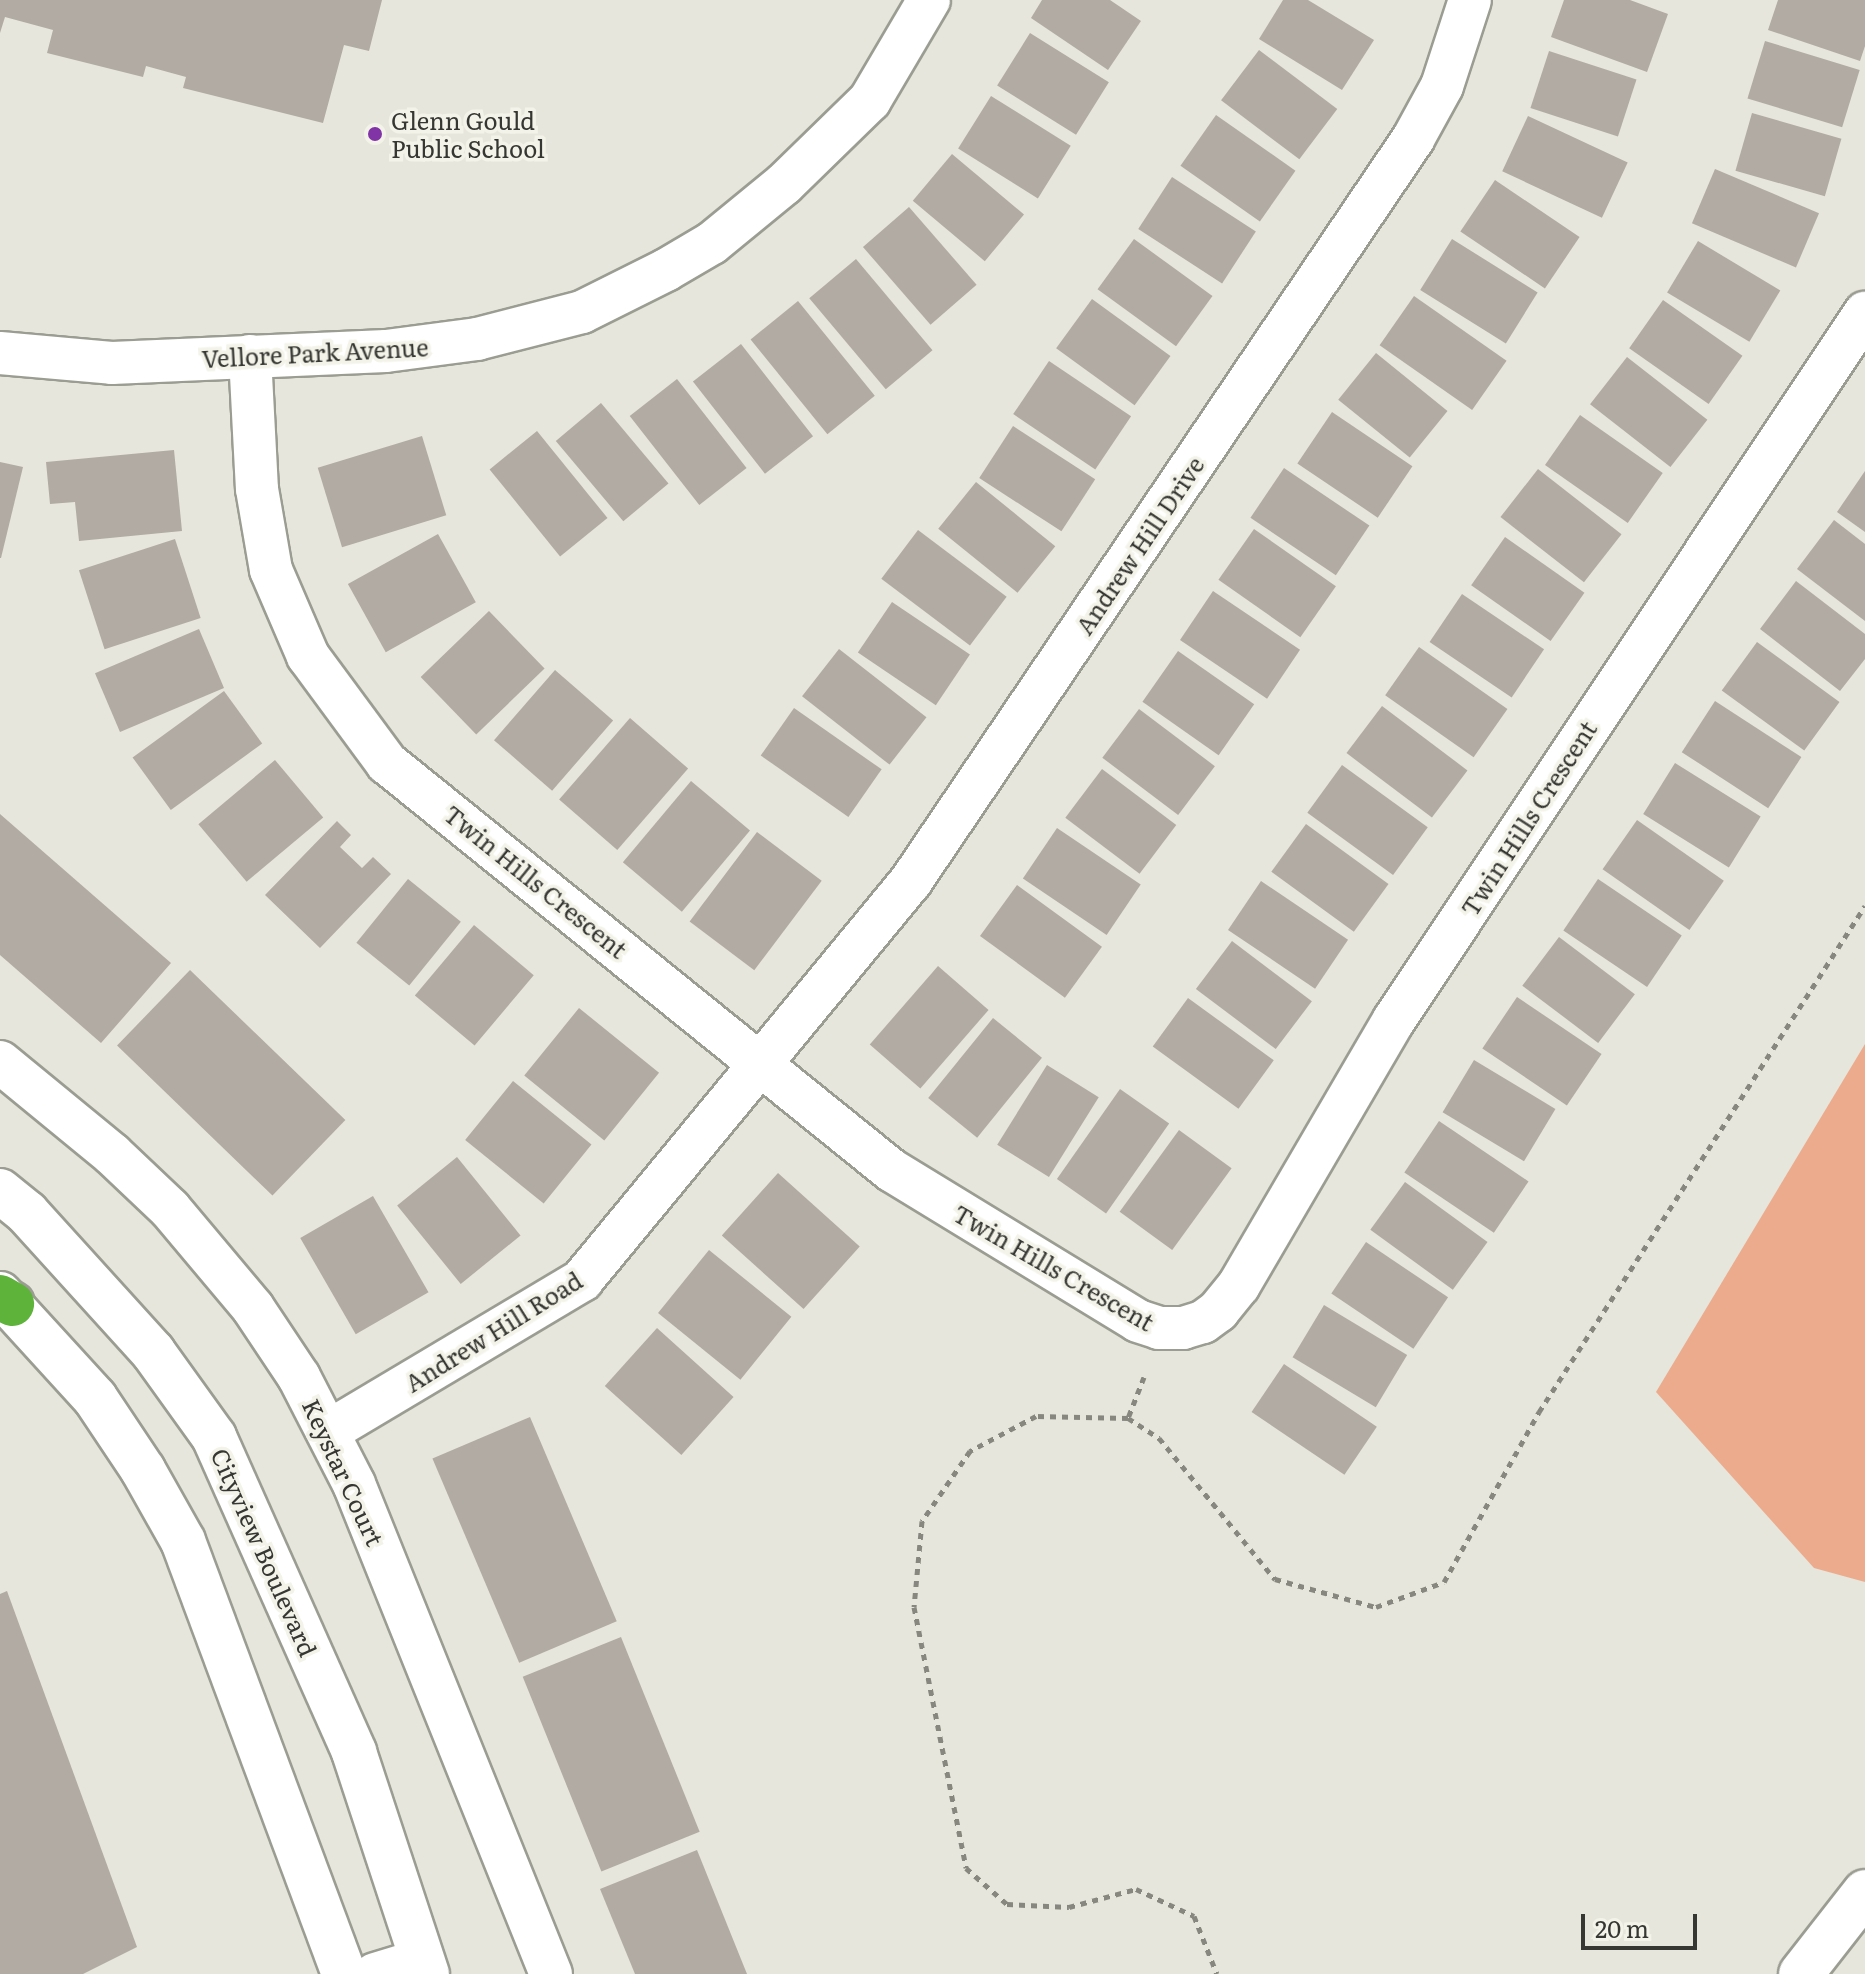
<!DOCTYPE html>
<style>
body{margin:0}
#map{position:relative;width:1865px;height:1974px;overflow:hidden;background:#e6e6dc;font-family:Literata,serif}
div>[style]{position:absolute}
.green>*{inset:0;background:#ecab8d}
.building>*{inset:0;background:#b1aba3;transform-origin:0 0}
.path>*{height:5px;margin-top:-2.5px;transform-origin:0;background:repeating-linear-gradient(90deg,#878780 0 6px,transparent 0 12px)}
.roads{filter:drop-shadow(2px 0 #9b9c92) drop-shadow(-2px 0 #9b9c92) drop-shadow(0 2px #9b9c92) drop-shadow(0 -2px #9b9c92)}
.street>*{height:42px;margin:-21px;padding:0 21px;transform-origin:21px;border-radius:21px;background:#fff}
.secondary>*{height:44px;margin:-22px;padding:0 22px;transform-origin:22px;border-radius:22px;background:#fff}
.highway>*{height:44px;margin:-22px;padding:0 22px;transform-origin:22px;border-radius:22px;background:#5eb33a}
.dots>*{width:22px;height:22px;translate:-50% -50%;box-sizing:border-box;border:4px solid #f3f3e9;border-radius:50%}
span{translate:-50% -50%;white-space:nowrap;text-align:center;line-height:1.15;-webkit-text-stroke:7px #f3f3e9;paint-order:stroke}
.poi-label{font-size:24px;color:#363632}
.left{translate:0 -50%;text-align:left}
.street-label{font-size:24px;color:#363632}
.scale{position:absolute;left:1581px;top:1914px;width:116px;height:36px;box-sizing:border-box;border:4px solid #363632;border-top:0;padding-left:10px;font-size:24px;line-height:28px;white-space:nowrap;color:#363632;-webkit-text-stroke:6px #f3f3e9;paint-order:stroke}
</style>
<div id="map">
<div class="green">
<div style="clip-path:polygon(1865px 1044px,1865px 1582px,1814px 1568px,1656px 1392px)"></div>
</div>
<div class="building">
<div style="clip-path:polygon(0 0,382px 0,369px 51px,344px 45px,323px 123px,183px 88px,186px 77px,146px 66px,143px 77px,47px 53px,53px 30px,5px 17px,0 33px)"></div>
<div style="clip-path:polygon(1042px 0,1110px 0,1141px 21px,1108px 70px,1031px 18px)"></div>
<div style="clip-path:polygon(1283px 0,1308px 0,1374px 40px,1342px 90px,1259px 39px)"></div>
<div style="clip-path:polygon(1564px 0,1630px 0,1668px 14px,1647px 72px,1551px 37px)"></div>
<div style="clip-path:polygon(1778px 0,1865px 0,1865px 46px,1860px 61px,1768px 30px)"></div>
<div style="left:1030px;top:33px;width:93px;height:62px;rotate:32deg"></div>
<div style="left:1765px;top:41px;width:99px;height:60px;rotate:17deg"></div>
<div style="left:1259px;top:50px;width:98px;height:63px;rotate:37deg"></div>
<div style="left:1549px;top:51px;width:92px;height:60px;rotate:18deg"></div>
<div style="left:991px;top:96px;width:94px;height:62px;rotate:32deg"></div>
<div style="left:1752px;top:113px;width:93px;height:60px;rotate:16deg"></div>
<div style="left:1216px;top:115px;width:97px;height:62px;rotate:35deg"></div>
<div style="left:1528px;top:116px;width:110px;height:61px;rotate:25deg"></div>
<div style="left:952px;top:154px;width:94px;height:61px;rotate:40deg"></div>
<div style="left:1715px;top:169px;width:113px;height:59px;rotate:23deg"></div>
<div style="left:1172px;top:177px;width:100px;height:62px;rotate:33deg"></div>
<div style="left:1495px;top:180px;width:102px;height:62px;rotate:34deg"></div>
<div style="left:909px;top:207px;width:103px;height:61px;rotate:49deg"></div>
<div style="left:1134px;top:239px;width:97px;height:62px;rotate:36deg"></div>
<div style="left:1452px;top:239px;width:101px;height:60px;rotate:32deg"></div>
<div style="left:1698px;top:241px;width:96px;height:60px;rotate:31deg"></div>
<div style="left:856px;top:259px;width:119px;height:61px;rotate:50deg"></div>
<div style="left:1414px;top:296px;width:113px;height:60px;rotate:35deg"></div>
<div style="left:1092px;top:299px;width:97px;height:61px;rotate:36deg"></div>
<div style="left:1663px;top:300px;width:97px;height:59px;rotate:35deg"></div>
<div style="left:798px;top:301px;width:122px;height:61px;rotate:51deg"></div>
<div style="left:741px;top:344px;width:117px;height:61px;rotate:52deg"></div>
<div style="left:1376px;top:353px;width:92px;height:60px;rotate:39deg"></div>
<div style="left:1627px;top:357px;width:102px;height:60px;rotate:38deg"></div>
<div style="left:1049px;top:361px;width:99px;height:64px;rotate:34deg"></div>
<div style="left:677px;top:379px;width:113px;height:60px;rotate:52deg"></div>
<div style="left:601px;top:403px;width:105px;height:59px;rotate:50deg"></div>
<div style="left:1332px;top:412px;width:97px;height:62px;rotate:34deg"></div>
<div style="left:1580px;top:415px;width:101px;height:61px;rotate:35deg"></div>
<div style="left:1013px;top:426px;width:98px;height:62px;rotate:33deg"></div>
<div style="left:537px;top:431px;width:112px;height:61px;rotate:51deg"></div>
<div style="left:422px;top:436px;width:83px;height:109px;rotate:73deg"></div>
<div style="clip-path:polygon(174px 450px,182px 531px,79px 541px,75px 502px,50px 504px,46px 462px)"></div>
<div style="clip-path:polygon(0 462px,23px 467px,1px 558px,0 558px)"></div>
<div style="left:1284px;top:468px;width:103px;height:60px;rotate:34deg"></div>
<div style="left:1538px;top:469px;width:106px;height:61px;rotate:38deg"></div>
<div style="clip-path:polygon(1865px 471px,1865px 532px,1837px 512px)"></div>
<div style="left:976px;top:482px;width:102px;height:60px;rotate:39deg"></div>
<div style="clip-path:polygon(1834px 520px,1865px 544px,1865px 621px,1797px 569px)"></div>
<div style="left:1254px;top:529px;width:100px;height:62px;rotate:35deg"></div>
<div style="left:918px;top:530px;width:111px;height:61px;rotate:37deg"></div>
<div style="left:438px;top:534px;width:78px;height:103px;rotate:61deg"></div>
<div style="left:1505px;top:537px;width:97px;height:59px;rotate:35deg"></div>
<div style="left:175px;top:539px;width:83px;height:101px;rotate:72deg"></div>
<div style="clip-path:polygon(1796px 581px,1865px 634px,1865px 659px,1840px 691px,1760px 629px)"></div>
<div style="left:1213px;top:591px;width:105px;height:59px;rotate:34deg"></div>
<div style="left:1462px;top:594px;width:99px;height:58px;rotate:34deg"></div>
<div style="left:892px;top:602px;width:94px;height:61px;rotate:34deg"></div>
<div style="left:489px;top:611px;width:80px;height:95px;rotate:46deg"></div>
<div style="left:199px;top:629px;width:64px;height:113px;rotate:67deg"></div>
<div style="left:1757px;top:642px;width:102px;height:60px;rotate:36deg"></div>
<div style="left:1419px;top:647px;width:108px;height:59px;rotate:35deg"></div>
<div style="left:839px;top:649px;width:111px;height:60px;rotate:38deg"></div>
<div style="left:1178px;top:651px;width:93px;height:62px;rotate:35deg"></div>
<div style="left:555px;top:670px;width:77px;height:93px;rotate:41deg"></div>
<div style="left:224px;top:691px;width:65px;height:113px;rotate:54deg"></div>
<div style="left:1715px;top:701px;width:103px;height:61px;rotate:33deg"></div>
<div style="left:1382px;top:706px;width:107px;height:59px;rotate:37deg"></div>
<div style="left:794px;top:708px;width:107px;height:58px;rotate:35deg"></div>
<div style="left:1139px;top:709px;width:95px;height:61px;rotate:37deg"></div>
<div style="left:630px;top:718px;width:77px;height:108px;rotate:41deg"></div>
<div style="left:275px;top:760px;width:75px;height:100px;rotate:50deg"></div>
<div style="left:1675px;top:763px;width:101px;height:60px;rotate:32deg"></div>
<div style="left:1342px;top:765px;width:106px;height:59px;rotate:36deg"></div>
<div style="left:1102px;top:769px;width:93px;height:61px;rotate:37deg"></div>
<div style="left:691px;top:781px;width:77px;height:106px;rotate:40deg"></div>
<div style="clip-path:polygon(0 814px,171px 963px,101px 1043px,0 955px)"></div>
<div style="left:1637px;top:820px;width:106px;height:60px;rotate:35deg"></div>
<div style="clip-path:polygon(337px 821px,351px 835px,340px 847px,362px 868px,373px 857px,391px 874px,320px 948px,265px 895px)"></div>
<div style="left:1306px;top:824px;width:102px;height:59px;rotate:36deg"></div>
<div style="left:1057px;top:828px;width:101px;height:61px;rotate:34deg"></div>
<div style="left:757px;top:832px;width:81px;height:112px;rotate:37deg"></div>
<div style="left:408px;top:879px;width:68px;height:82px;rotate:39deg"></div>
<div style="left:1598px;top:879px;width:101px;height:62px;rotate:34deg"></div>
<div style="left:1261px;top:881px;width:105px;height:59px;rotate:34deg"></div>
<div style="left:1017px;top:885px;width:105px;height:63px;rotate:36deg"></div>
<div style="left:474px;top:925px;width:78px;height:92px;rotate:40deg"></div>
<div style="left:1559px;top:937px;width:95px;height:61px;rotate:37deg"></div>
<div style="left:1232px;top:941px;width:100px;height:60px;rotate:37deg"></div>
<div style="left:938px;top:966px;width:67px;height:104px;rotate:41deg"></div>
<div style="left:190px;top:970px;width:216px;height:105px;rotate:44deg"></div>
<div style="left:1517px;top:997px;width:102px;height:62px;rotate:34deg"></div>
<div style="left:1188px;top:998px;width:106px;height:60px;rotate:36deg"></div>
<div style="left:579px;top:1008px;width:103px;height:87px;rotate:39deg"></div>
<div style="left:993px;top:1018px;width:63px;height:103px;rotate:39deg"></div>
<div style="left:1474px;top:1060px;width:95px;height:61px;rotate:31deg"></div>
<div style="left:1047px;top:1065px;width:61px;height:94px;rotate:32deg"></div>
<div style="left:513px;top:1081px;width:101px;height:76px;rotate:39deg"></div>
<div style="left:1120px;top:1089px;width:60px;height:110px;rotate:35deg"></div>
<div style="left:1439px;top:1121px;width:108px;height:62px;rotate:34deg"></div>
<div style="left:1179px;top:1130px;width:65px;height:101px;rotate:36deg"></div>
<div style="left:457px;top:1157px;width:101px;height:77px;rotate:51deg"></div>
<div style="left:778px;top:1173px;width:110px;height:84px;rotate:42deg"></div>
<div style="left:1405px;top:1182px;width:102px;height:59px;rotate:36deg"></div>
<div style="left:373px;top:1196px;width:111px;height:84px;rotate:60deg"></div>
<div style="left:1366px;top:1242px;width:99px;height:62px;rotate:34deg"></div>
<div style="left:709px;top:1250px;width:106px;height:81px;rotate:39deg"></div>
<div style="left:1324px;top:1305px;width:97px;height:61px;rotate:31deg"></div>
<div style="left:657px;top:1328px;width:103px;height:78px;rotate:42deg"></div>
<div style="left:1284px;top:1364px;width:112px;height:58px;rotate:34deg"></div>
<div style="left:530px;top:1417px;width:222px;height:106px;rotate:67deg"></div>
<div style="clip-path:polygon(7px 1591px,137px 1947px,83px 1974px,0 1974px,0 1594px)"></div>
<div style="left:621px;top:1637px;width:210px;height:106px;rotate:68deg"></div>
<div style="clip-path:polygon(697px 1850px,747px 1974px,635px 1974px,600px 1889px)"></div>
</div>
<div class="path">
<div style="left:1144px;top:1377px;width:44px;rotate:111.3deg"></div>
<div style="left:1128px;top:1418px;width:92px;rotate:-178.8deg"></div>
<div style="left:1036px;top:1416px;width:75px;rotate:152.1deg"></div>
<div style="left:970px;top:1451px;width:85px;rotate:124.4deg"></div>
<div style="left:922px;top:1521px;width:86px;rotate:95.3deg"></div>
<div style="left:914px;top:1607px;width:266px;rotate:78.7deg"></div>
<div style="left:966px;top:1868px;width:55px;rotate:41.3deg"></div>
<div style="left:1007px;top:1904px;width:62px;rotate:2.8deg"></div>
<div style="left:1069px;top:1907px;width:69px;rotate:-15deg"></div>
<div style="left:1136px;top:1889px;width:64px;rotate:25deg"></div>
<div style="left:1194px;top:1916px;width:62px;rotate:68.4deg"></div>
<div style="left:1128px;top:1418px;width:37px;rotate:33deg"></div>
<div style="left:1159px;top:1438px;width:183px;rotate:50.6deg"></div>
<div style="left:1275px;top:1579px;width:105px;rotate:15.5deg"></div>
<div style="left:1376px;top:1607px;width:72px;rotate:-20.2deg"></div>
<div style="left:1444px;top:1582px;width:195px;rotate:-60.8deg"></div>
<div style="left:1539px;top:1412px;width:602px;rotate:-57.21deg"></div>
</div>
<div class="roads">
<div class="street">
<div style="left:0;top:353px;width:112px;rotate:5.1deg"></div>
<div style="left:112px;top:363px;width:274px;rotate:-2.5deg"></div>
<div style="left:386px;top:351px;width:92px;rotate:-7.5deg"></div>
<div style="left:477px;top:339px;width:108px;rotate:-14.4deg"></div>
<div style="left:582px;top:312px;width:94px;rotate:-26.6deg"></div>
<div style="left:666px;top:270px;width:53px;rotate:-30.4deg"></div>
<div style="left:712px;top:243px;width:93px;rotate:-39.3deg"></div>
<div style="left:784px;top:184px;width:120px;rotate:-44.3deg"></div>
<div style="left:870px;top:100px;width:116px;rotate:-59.5deg"></div>
<div style="left:250px;top:356px;width:133px;rotate:87deg"></div>
<div style="left:257px;top:489px;width:82px;rotate:80.2deg"></div>
<div style="left:271px;top:570px;width:94px;rotate:66.7deg"></div>
<div style="left:308px;top:656px;width:133px;rotate:53.6deg"></div>
<div style="left:387px;top:763px;width:648px;rotate:38.92deg"></div>
<div style="left:891px;top:1170px;width:289px;rotate:31.4deg"></div>
<div style="left:1138px;top:1321px;width:22px;rotate:18deg"></div>
<div style="left:1159px;top:1328px;width:24px"></div>
<div style="left:1183px;top:1328px;width:21px;rotate:-17deg"></div>
<div style="left:1203px;top:1322px;width:19px;rotate:-36deg"></div>
<div style="left:1218px;top:1311px;width:33px;rotate:-51deg"></div>
<div style="left:1239px;top:1285px;width:307px;rotate:-59.7deg"></div>
<div style="left:1394px;top:1020px;width:850px;rotate:-56.33deg"></div>
<div style="left:0;top:1062px;width:145px;rotate:39.4deg"></div>
<div style="left:112px;top:1154px;width:80px;rotate:43.5deg"></div>
<div style="left:170px;top:1209px;width:129px;rotate:50deg"></div>
<div style="left:253px;top:1308px;width:83px;rotate:56.3deg"></div>
<div style="left:299px;top:1377px;width:120px;rotate:62.8deg"></div>
<div style="left:354px;top:1484px;width:528px;rotate:68.1deg"></div>
<div style="left:329px;top:1431px;width:295px;rotate:-30.8deg"></div>
<div style="left:582px;top:1280px;width:517px;rotate:-50.49deg"></div>
<div style="left:911px;top:881px;width:896px;rotate:-55.92deg"></div>
<div style="left:1413px;top:139px;width:60px;rotate:-61.3deg"></div>
<div style="left:1442px;top:86px;width:90px;rotate:-72deg"></div>
<div style="left:375px;top:1974px;width:48px;rotate:-16.9deg"></div>
</div>
<div class="secondary">
<div style="left:0;top:1191px;width:35px;rotate:39deg"></div>
<div style="left:27px;top:1213px;width:188px;rotate:47.8deg"></div>
<div style="left:153px;top:1352px;width:105px;rotate:54.3deg"></div>
<div style="left:214px;top:1437px;width:345px;rotate:66deg"></div>
<div style="left:354px;top:1752px;width:234px;rotate:71.8deg"></div>
<div style="left:0;top:1294px;width:141px;rotate:47.6deg"></div>
<div style="left:95px;top:1398px;width:87px;rotate:56.3deg"></div>
<div style="left:143px;top:1470px;width:81px;rotate:60.6deg"></div>
<div style="left:183px;top:1541px;width:462px;rotate:69.6deg"></div>
<div style="left:1801px;top:1974px;width:104px;rotate:-52deg"></div>
</div>
<div class="highway">
<div style="left:0;top:1297px;width:14px;rotate:30deg"></div>
</div>
</div>
<div class="dots">
<div style="left:375px;top:134px;background:#8134a5"></div>
</div>
<div class="poi-label">
<span class="left" style="left:391px;top:134px">Glenn Gould<br>Public School</span>
</div>
<div class="street-label">
<span style="left:315px;top:352px;rotate:-3deg">Vellore Park Avenue</span>
<span style="left:1139px;top:545px;rotate:-56deg">Andrew Hill Drive</span>
<span style="left:1528px;top:818px;rotate:-57deg">Twin Hills Crescent</span>
<span style="left:536px;top:881px;rotate:39deg">Twin Hills Crescent</span>
<span style="left:1054px;top:1267px;rotate:30deg">Twin Hills Crescent</span>
<span style="left:493px;top:1331px;rotate:-32deg">Andrew Hill Road</span>
<span style="left:344px;top:1472px;rotate:65deg">Keystar Court</span>
<span style="left:265px;top:1552px;rotate:66deg">Cityview Boulevard</span>
</div>
<div class="scale">20 m</div>
</div>
